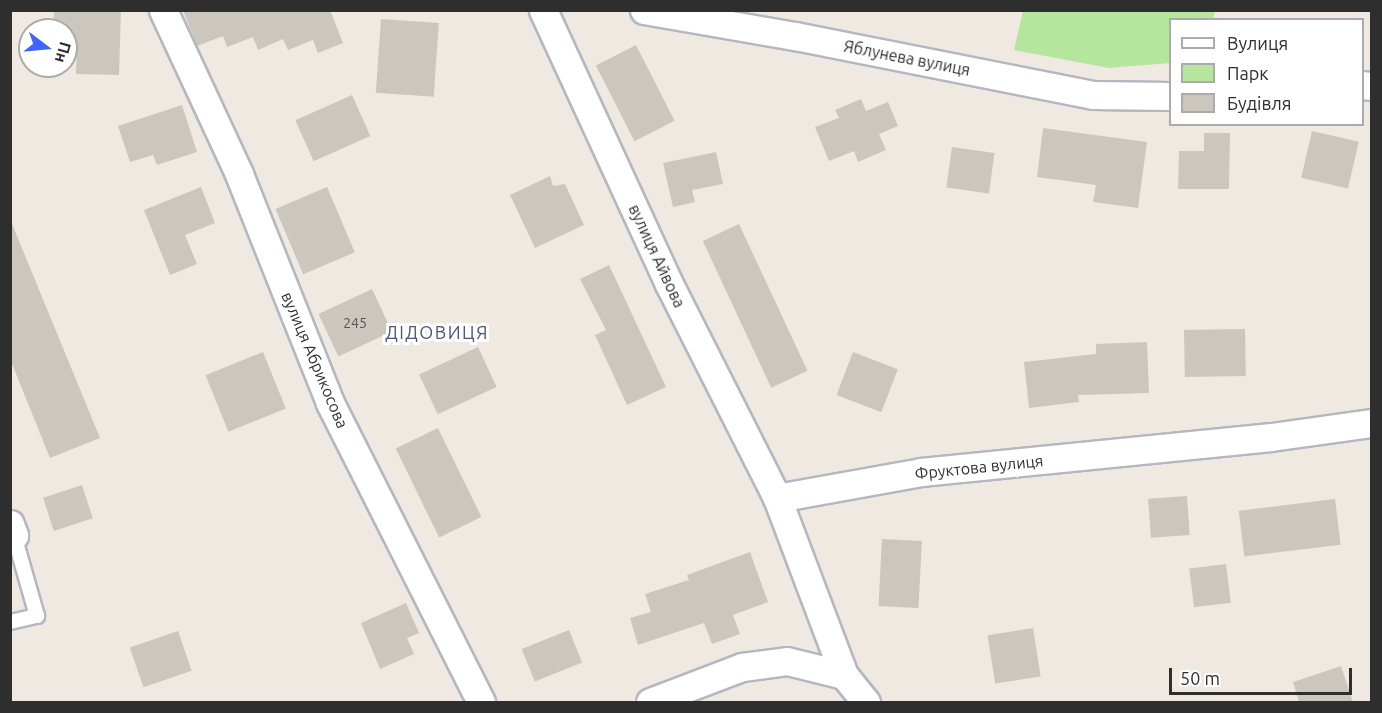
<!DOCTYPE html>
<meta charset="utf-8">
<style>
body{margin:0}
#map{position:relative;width:1382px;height:713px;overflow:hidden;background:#efe9e1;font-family:Ubuntu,sans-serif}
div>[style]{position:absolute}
.green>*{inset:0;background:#b6e59e}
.building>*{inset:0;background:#cbc7bf;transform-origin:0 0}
.roads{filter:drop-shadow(2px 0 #b4b7c1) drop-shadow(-2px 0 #b4b7c1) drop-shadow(0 2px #b4b7c1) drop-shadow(0 -2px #b4b7c1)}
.service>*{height:14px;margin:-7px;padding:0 7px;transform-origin:7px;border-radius:7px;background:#fff}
.minor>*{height:27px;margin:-13.5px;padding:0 13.5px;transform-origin:13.5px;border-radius:13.5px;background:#fff}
span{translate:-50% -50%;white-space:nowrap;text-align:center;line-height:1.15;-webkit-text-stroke:6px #fff;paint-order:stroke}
.number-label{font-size:14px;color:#555452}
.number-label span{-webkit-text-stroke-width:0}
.street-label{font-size:16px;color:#2e2e2e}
.neighbourhood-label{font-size:18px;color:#4d5680;letter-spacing:1.5px}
.frame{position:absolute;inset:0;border:12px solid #2e2e2e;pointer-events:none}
.legend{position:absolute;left:1169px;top:18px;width:195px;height:108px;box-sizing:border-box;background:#fff;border:2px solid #ababab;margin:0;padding:8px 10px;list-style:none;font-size:18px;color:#2e2e2e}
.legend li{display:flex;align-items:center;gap:12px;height:30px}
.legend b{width:30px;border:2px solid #ababab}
.north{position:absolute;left:18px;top:18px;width:60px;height:60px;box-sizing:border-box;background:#fff;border:2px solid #ababab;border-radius:50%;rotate:106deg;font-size:16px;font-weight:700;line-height:24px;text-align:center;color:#2e2e2e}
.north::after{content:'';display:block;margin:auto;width:21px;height:27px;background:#4264fb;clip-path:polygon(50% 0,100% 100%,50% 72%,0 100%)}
.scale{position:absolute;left:1169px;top:668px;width:183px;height:27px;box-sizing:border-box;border:3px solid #2e2e2e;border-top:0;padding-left:8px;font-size:18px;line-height:21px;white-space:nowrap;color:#2e2e2e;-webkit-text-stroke:4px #fff;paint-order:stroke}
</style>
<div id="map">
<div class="green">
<div style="clip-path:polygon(1023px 11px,1023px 10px,1215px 11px,1213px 19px,1170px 20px,1170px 63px,1109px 68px,1014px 50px)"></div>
</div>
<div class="building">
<div style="clip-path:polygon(54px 10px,121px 10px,119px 75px,76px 74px,77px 41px,66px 41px,66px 30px,53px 30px)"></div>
<div style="clip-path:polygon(183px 10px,330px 10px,343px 43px,318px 53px,313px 40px,288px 50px,283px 39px,258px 50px,253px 37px,227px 47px,223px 36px,197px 46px)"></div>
<div style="left:381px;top:19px;width:58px;height:74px;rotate:4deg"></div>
<div style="left:636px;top:45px;width:85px;height:45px;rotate:63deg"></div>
<div style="left:352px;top:95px;width:45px;height:62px;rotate:66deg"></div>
<div style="clip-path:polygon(861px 99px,866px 111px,888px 102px,898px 126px,879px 134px,886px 150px,858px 162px,854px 151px,829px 161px,815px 127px,839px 118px,835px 110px)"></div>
<div style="clip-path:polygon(182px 105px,197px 152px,157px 165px,153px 155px,130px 162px,118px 126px)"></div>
<div style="clip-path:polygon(1043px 128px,1147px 142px,1138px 208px,1093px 202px,1096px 185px,1037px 177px)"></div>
<div style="left:1312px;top:131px;width:48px;height:48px;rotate:13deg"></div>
<div style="clip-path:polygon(1204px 133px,1230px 133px,1229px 189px,1178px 189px,1179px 151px,1204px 151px)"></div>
<div style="left:952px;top:147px;width:43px;height:41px;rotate:8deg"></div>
<div style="clip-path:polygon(716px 152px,723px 184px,692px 190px,695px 202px,673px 207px,663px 163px)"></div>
<div style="clip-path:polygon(550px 176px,553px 186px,565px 184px,584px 225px,535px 248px,510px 195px)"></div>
<div style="clip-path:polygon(201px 187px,215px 223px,185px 235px,197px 264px,170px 275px,144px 210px)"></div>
<div style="left:327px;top:187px;width:71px;height:56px;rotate:67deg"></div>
<div style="clip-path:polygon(10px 219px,100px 438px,50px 458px,10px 359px)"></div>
<div style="left:739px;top:224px;width:162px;height:40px;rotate:65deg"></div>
<div style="clip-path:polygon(609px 265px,666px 387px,627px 405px,595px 335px,606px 330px,580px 279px)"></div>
<div style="left:372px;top:289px;width:47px;height:59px;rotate:65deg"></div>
<div style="left:1245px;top:329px;width:47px;height:61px;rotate:89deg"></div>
<div style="clip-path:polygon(1147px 342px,1149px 393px,1078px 395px,1079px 402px,1029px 408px,1024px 362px,1096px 354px,1096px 344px)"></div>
<div style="left:478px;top:347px;width:44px;height:65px;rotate:65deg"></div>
<div style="left:263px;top:352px;width:61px;height:62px;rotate:68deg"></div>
<div style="left:853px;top:352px;width:48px;height:46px;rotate:21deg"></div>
<div style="left:438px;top:428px;width:99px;height:47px;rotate:64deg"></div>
<div style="left:82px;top:485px;width:35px;height:41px;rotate:72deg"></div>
<div style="left:1187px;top:496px;width:39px;height:39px;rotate:86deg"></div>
<div style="left:1335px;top:499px;width:46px;height:97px;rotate:83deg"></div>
<div style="left:882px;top:539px;width:40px;height:67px;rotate:3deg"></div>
<div style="clip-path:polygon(750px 552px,768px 602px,733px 615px,740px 634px,712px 644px,704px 623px,638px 645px,630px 618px,651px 612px,645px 594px,689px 580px,687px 575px)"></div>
<div style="left:1226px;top:564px;width:39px;height:37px;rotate:83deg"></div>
<div style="clip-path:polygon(406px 603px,419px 633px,407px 638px,414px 654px,380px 669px,361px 623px)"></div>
<div style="left:1033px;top:628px;width:49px;height:46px;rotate:81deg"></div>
<div style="left:569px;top:630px;width:35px;height:51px;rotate:68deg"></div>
<div style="left:178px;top:631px;width:42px;height:51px;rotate:71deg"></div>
<div style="clip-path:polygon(1341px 666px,1353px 702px,1299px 702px,1293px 682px)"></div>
</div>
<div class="roads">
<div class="service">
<div style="left:10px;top:622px;width:28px;rotate:-13deg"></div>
<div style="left:37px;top:616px;width:84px;rotate:-105.9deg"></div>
</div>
<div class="minor">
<div style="left:163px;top:10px;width:181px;rotate:65.1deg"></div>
<div style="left:239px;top:174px;width:246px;rotate:68.3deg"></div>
<div style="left:330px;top:403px;width:335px;rotate:63.2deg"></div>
<div style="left:543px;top:10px;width:302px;rotate:65.3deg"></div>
<div style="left:669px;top:284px;width:240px;rotate:63.2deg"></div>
<div style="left:644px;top:10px;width:153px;rotate:9.8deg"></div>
<div style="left:795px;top:36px;width:304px;rotate:11.2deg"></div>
<div style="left:1093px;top:95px;width:77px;rotate:0.7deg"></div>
<div style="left:1362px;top:85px;width:10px;rotate:6deg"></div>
<div style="left:10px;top:524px;width:12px;rotate:70deg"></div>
<div style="left:14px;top:535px;width:4px;rotate:166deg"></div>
<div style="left:844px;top:675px;width:189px;rotate:-110.7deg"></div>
<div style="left:777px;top:498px;width:146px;rotate:-10.2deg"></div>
<div style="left:921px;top:472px;width:352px;rotate:-5.7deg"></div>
<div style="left:1271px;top:437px;width:102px;rotate:-7.9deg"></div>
<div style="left:650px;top:702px;width:98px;rotate:-20.8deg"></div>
<div style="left:742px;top:667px;width:45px;rotate:-7.6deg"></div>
<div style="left:787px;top:661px;width:59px;rotate:13.8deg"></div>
<div style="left:844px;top:675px;width:35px;rotate:51deg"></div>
</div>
</div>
<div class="number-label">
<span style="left:355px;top:323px">245</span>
</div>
<div class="street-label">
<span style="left:907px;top:58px;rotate:11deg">Яблунева вулиця</span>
<span style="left:657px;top:256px;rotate:65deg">вулиця Айвова</span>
<span style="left:315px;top:360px;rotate:67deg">вулиця Абрикосова</span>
<span style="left:979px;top:467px;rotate:-6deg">Фруктова вулиця</span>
</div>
<div class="neighbourhood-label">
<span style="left:437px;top:332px">ДІДОВИЦЯ</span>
</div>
<div class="frame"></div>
<ul class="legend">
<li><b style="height:8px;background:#fff"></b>Вулиця</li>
<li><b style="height:16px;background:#b6e59e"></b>Парк</li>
<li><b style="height:16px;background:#cbc7bf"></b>Будівля</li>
</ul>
<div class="north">Пн</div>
<div class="scale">50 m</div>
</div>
